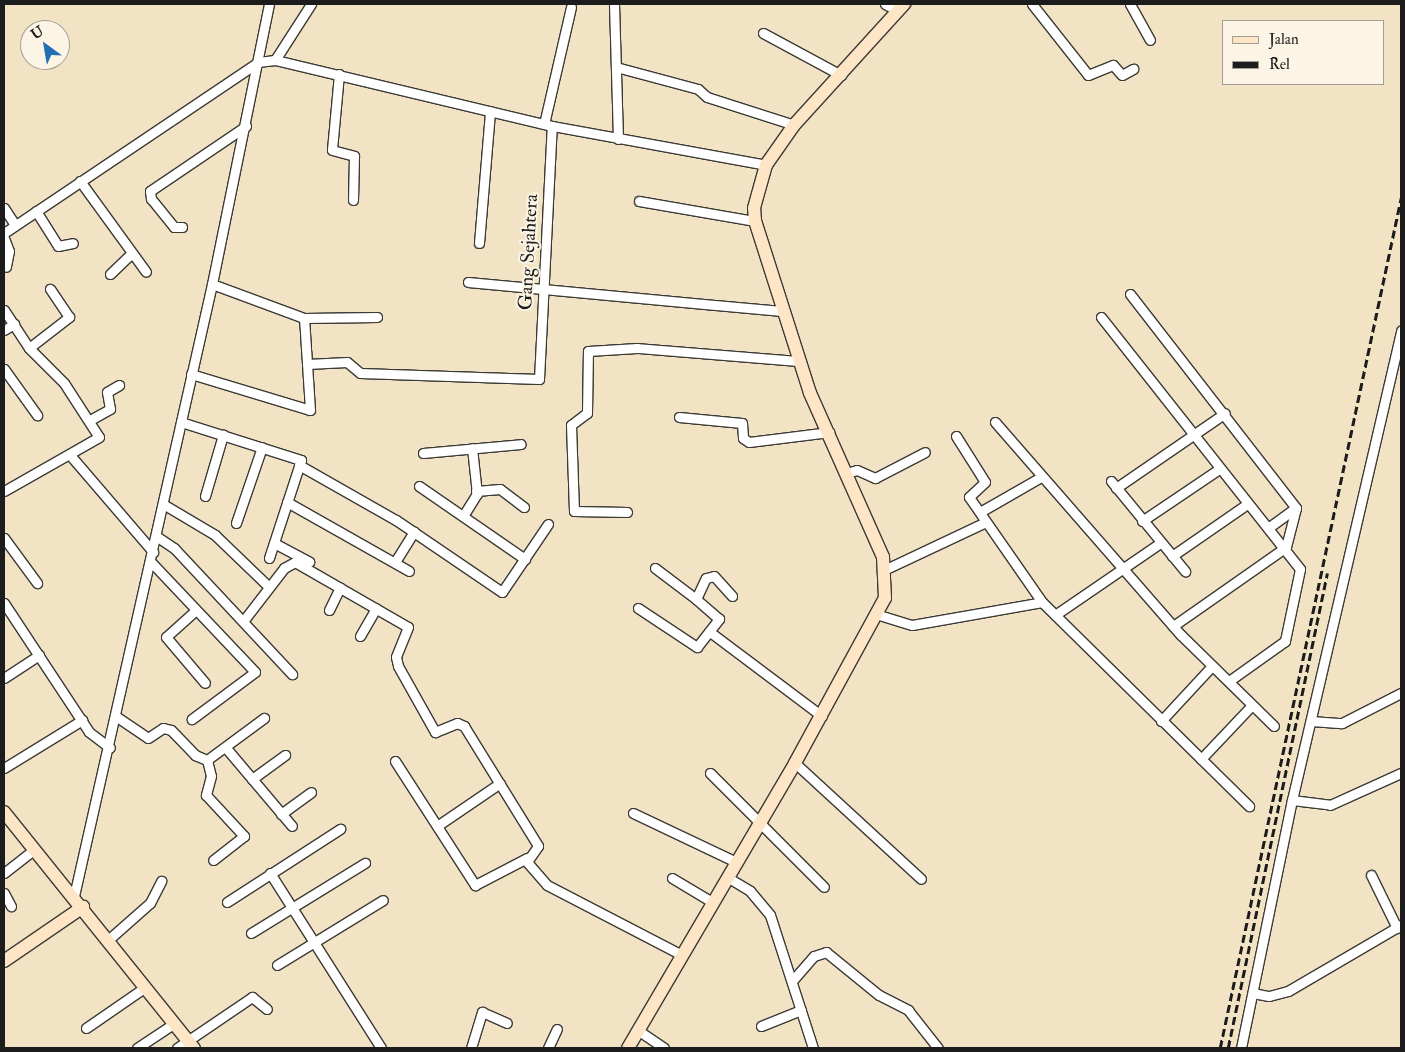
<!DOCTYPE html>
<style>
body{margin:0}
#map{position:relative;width:1405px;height:1052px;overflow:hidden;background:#f2e3c5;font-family:"IM FELL Double Pica",serif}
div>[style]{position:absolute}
.roads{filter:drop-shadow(1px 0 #3c3a35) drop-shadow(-1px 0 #3c3a35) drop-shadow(0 1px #3c3a35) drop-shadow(0 -1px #3c3a35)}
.street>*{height:9px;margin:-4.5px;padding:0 4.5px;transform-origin:4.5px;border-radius:4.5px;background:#fff}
.secondary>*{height:12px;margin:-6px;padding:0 6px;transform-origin:6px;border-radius:6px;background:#fee5c5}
.rail>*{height:2.5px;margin-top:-1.25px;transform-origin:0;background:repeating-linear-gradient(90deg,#1c1c1c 0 8px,transparent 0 12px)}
span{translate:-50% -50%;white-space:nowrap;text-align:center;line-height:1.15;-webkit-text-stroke:4px #fcf5e5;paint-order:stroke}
.street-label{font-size:19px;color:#1c1c1c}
.frame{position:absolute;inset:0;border:5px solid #1c1c1c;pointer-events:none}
.legend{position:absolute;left:1222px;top:20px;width:162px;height:65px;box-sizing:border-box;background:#fcf5e5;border:1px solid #a29e95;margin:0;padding:6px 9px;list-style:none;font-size:15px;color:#1c1c1c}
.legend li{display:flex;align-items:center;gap:10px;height:25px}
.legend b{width:25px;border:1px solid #a29e95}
.north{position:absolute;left:20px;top:20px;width:50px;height:50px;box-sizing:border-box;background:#fcf5e5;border:1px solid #a29e95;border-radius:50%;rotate:328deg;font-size:14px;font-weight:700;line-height:20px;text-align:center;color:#1c1c1c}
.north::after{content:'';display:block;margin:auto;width:18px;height:22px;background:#1f6fb2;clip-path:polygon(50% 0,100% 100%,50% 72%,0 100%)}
</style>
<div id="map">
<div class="roads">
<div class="street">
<div style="left:614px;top:4px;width:135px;rotate:88.3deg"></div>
<div style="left:885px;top:4px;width:15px;rotate:28deg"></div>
<div style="left:1032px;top:4px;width:90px;rotate:51.7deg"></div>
<div style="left:1088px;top:75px;width:27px;rotate:-22deg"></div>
<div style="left:1113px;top:65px;width:13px;rotate:48deg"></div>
<div style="left:1122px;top:75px;width:13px;rotate:-29deg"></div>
<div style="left:1130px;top:4px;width:41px;rotate:60.9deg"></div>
<div style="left:763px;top:33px;width:89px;rotate:28.3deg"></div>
<div style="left:275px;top:60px;width:67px;rotate:-57.3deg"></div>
<div style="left:616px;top:67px;width:85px;rotate:15deg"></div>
<div style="left:698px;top:89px;width:12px;rotate:42deg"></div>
<div style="left:707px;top:97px;width:91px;rotate:17.8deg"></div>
<div style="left:339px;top:74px;width:76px;rotate:95.3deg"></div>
<div style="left:332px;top:150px;width:23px;rotate:15deg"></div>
<div style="left:354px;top:156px;width:44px;rotate:91.3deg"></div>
<div style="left:544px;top:124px;width:120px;rotate:-77deg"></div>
<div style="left:80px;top:181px;width:112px;rotate:54deg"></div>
<div style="left:639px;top:201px;width:118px;rotate:9.8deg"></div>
<div style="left:4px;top:208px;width:20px;rotate:57deg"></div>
<div style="left:36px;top:211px;width:41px;rotate:57.8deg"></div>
<div style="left:58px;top:246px;width:15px;rotate:-11deg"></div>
<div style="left:182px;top:227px;width:8px;rotate:180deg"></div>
<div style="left:174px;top:227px;width:36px;rotate:-129deg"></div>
<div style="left:151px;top:199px;width:8px;rotate:-97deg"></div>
<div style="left:150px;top:191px;width:116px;rotate:-34.1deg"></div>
<div style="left:4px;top:233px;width:306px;rotate:-33.9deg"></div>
<div style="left:258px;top:62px;width:17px;rotate:-7deg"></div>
<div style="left:275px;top:60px;width:285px;rotate:13.4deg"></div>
<div style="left:552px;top:126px;width:218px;rotate:10.3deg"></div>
<div style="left:4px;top:238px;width:14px;rotate:69deg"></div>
<div style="left:9px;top:251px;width:16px;rotate:101deg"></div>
<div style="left:479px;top:243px;width:132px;rotate:-85.2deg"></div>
<div style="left:110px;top:274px;width:30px;rotate:-44deg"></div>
<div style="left:468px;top:282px;width:315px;rotate:5.3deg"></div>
<div style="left:212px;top:284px;width:98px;rotate:20.3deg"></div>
<div style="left:304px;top:318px;width:73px;rotate:-0.8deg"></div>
<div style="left:1130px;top:294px;width:271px;rotate:52.2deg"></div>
<div style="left:1296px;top:508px;width:40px;rotate:104.4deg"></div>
<div style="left:1286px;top:547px;width:138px;rotate:145deg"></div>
<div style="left:4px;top:310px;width:45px;rotate:56.7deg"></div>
<div style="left:29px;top:348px;width:49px;rotate:45deg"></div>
<div style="left:64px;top:383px;width:64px;rotate:57.1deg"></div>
<div style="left:99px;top:437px;width:109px;rotate:150.4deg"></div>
<div style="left:1101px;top:317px;width:321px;rotate:51.7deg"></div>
<div style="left:1300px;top:569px;width:74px;rotate:101.8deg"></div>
<div style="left:1285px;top:641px;width:69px;rotate:144.5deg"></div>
<div style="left:4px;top:330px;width:12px;rotate:-31deg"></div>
<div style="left:29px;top:348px;width:51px;rotate:-37.8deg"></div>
<div style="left:69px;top:317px;width:34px;rotate:-124deg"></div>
<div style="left:307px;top:364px;width:40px;rotate:-2.9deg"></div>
<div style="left:347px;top:362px;width:17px;rotate:40deg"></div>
<div style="left:360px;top:373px;width:179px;rotate:1.9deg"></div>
<div style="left:539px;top:379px;width:253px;rotate:-87.1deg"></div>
<div style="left:4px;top:369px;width:57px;rotate:54.3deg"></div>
<div style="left:191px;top:374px;width:124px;rotate:16.8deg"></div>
<div style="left:310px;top:410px;width:92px;rotate:-93.7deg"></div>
<div style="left:679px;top:417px;width:63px;rotate:5.4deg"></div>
<div style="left:742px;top:423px;width:15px;rotate:86deg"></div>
<div style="left:743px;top:438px;width:7px;rotate:34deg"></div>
<div style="left:749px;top:442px;width:81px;rotate:-7.1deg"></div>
<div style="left:90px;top:420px;width:23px;rotate:-29deg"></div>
<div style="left:110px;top:409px;width:17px;rotate:-100deg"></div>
<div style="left:107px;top:392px;width:14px;rotate:-30deg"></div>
<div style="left:181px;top:422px;width:126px;rotate:17.6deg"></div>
<div style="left:301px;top:460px;width:103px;rotate:108.1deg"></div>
<div style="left:995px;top:422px;width:283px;rotate:48.9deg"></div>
<div style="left:1181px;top:635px;width:130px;rotate:44.4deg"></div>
<div style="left:956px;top:436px;width:54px;rotate:57.8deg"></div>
<div style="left:985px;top:482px;width:22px;rotate:137deg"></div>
<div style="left:969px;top:497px;width:128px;rotate:55.2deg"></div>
<div style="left:1042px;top:602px;width:291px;rotate:44.6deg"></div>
<div style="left:423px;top:453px;width:98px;rotate:-5.2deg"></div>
<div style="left:70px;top:455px;width:128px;rotate:49.4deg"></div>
<div style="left:299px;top:465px;width:112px;rotate:29.6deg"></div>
<div style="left:396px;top:520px;width:128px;rotate:34.2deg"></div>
<div style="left:502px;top:592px;width:82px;rotate:-55.9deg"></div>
<div style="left:846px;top:473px;width:11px;rotate:-15deg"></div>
<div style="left:857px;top:470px;width:20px;rotate:24deg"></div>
<div style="left:875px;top:478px;width:56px;rotate:-27.5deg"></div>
<div style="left:1111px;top:481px;width:117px;rotate:50.6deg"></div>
<div style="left:419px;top:486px;width:129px;rotate:34.6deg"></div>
<div style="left:1116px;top:488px;width:132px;rotate:-34.5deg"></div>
<div style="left:476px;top:491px;width:24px;rotate:-5deg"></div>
<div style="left:500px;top:489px;width:30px;rotate:37deg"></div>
<div style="left:205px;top:496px;width:64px;rotate:-73.6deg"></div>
<div style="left:287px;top:502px;width:140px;rotate:29.5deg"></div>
<div style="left:163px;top:504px;width:61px;rotate:30.8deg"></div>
<div style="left:215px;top:535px;width:75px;rotate:43.9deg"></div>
<div style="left:627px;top:512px;width:53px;rotate:-178.9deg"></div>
<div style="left:574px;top:511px;width:86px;rotate:-92deg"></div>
<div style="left:571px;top:425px;width:20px;rotate:-37deg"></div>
<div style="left:587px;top:413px;width:62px;rotate:-89.1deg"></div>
<div style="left:588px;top:351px;width:49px;rotate:-3.5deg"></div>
<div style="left:637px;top:348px;width:163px;rotate:4.6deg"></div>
<div style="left:980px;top:512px;width:70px;rotate:-29.8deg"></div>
<div style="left:463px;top:516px;width:26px;rotate:-58deg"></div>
<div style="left:477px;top:494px;width:46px;rotate:-96.2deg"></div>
<div style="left:1142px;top:521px;width:93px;rotate:-34deg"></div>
<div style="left:236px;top:523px;width:80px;rotate:-71.1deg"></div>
<div style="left:1268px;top:528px;width:34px;rotate:-36deg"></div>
<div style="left:156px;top:536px;width:22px;rotate:34deg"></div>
<div style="left:174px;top:548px;width:173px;rotate:46.9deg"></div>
<div style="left:4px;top:538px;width:56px;rotate:53.7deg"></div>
<div style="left:274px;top:543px;width:40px;rotate:28deg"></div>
<div style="left:1172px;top:556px;width:91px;rotate:-34.7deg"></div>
<div style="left:151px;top:562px;width:151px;rotate:46.6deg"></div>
<div style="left:255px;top:672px;width:79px;rotate:143.3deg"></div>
<div style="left:395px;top:562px;width:36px;rotate:-58deg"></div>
<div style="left:655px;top:568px;width:51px;rotate:37.1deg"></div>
<div style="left:886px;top:569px;width:110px;rotate:-25.2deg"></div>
<div style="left:4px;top:603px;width:154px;rotate:56.6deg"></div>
<div style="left:89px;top:732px;width:26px;rotate:37deg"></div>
<div style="left:638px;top:608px;width:71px;rotate:33.5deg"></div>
<div style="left:697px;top:647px;width:36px;rotate:-52deg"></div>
<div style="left:719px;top:619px;width:30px;rotate:-139deg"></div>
<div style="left:696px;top:599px;width:23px;rotate:-65deg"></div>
<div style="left:706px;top:578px;width:8px;rotate:-14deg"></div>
<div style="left:714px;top:576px;width:27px;rotate:48deg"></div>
<div style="left:196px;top:610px;width:40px;rotate:138deg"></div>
<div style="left:166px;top:637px;width:60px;rotate:49.7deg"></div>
<div style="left:329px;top:610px;width:25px;rotate:-64deg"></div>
<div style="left:879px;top:615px;width:34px;rotate:17deg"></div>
<div style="left:912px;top:625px;width:132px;rotate:-10deg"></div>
<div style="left:1055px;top:615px;width:127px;rotate:-34.4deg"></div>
<div style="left:244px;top:620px;width:66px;rotate:-52.4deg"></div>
<div style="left:284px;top:568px;width:13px;rotate:-29deg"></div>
<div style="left:295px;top:562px;width:130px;rotate:29.9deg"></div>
<div style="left:408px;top:627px;width:32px;rotate:112deg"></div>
<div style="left:396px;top:657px;width:9px;rotate:77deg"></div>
<div style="left:398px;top:666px;width:76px;rotate:60.7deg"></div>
<div style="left:435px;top:732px;width:24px;rotate:-22deg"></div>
<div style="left:457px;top:723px;width:8px;rotate:23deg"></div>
<div style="left:464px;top:726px;width:141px;rotate:58.3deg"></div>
<div style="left:538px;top:846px;width:19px;rotate:125deg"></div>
<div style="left:527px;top:862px;width:30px;rotate:49deg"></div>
<div style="left:547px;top:885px;width:152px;rotate:27.4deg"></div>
<div style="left:710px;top:632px;width:140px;rotate:36.9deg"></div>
<div style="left:360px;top:636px;width:32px;rotate:-60deg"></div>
<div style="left:4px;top:678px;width:42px;rotate:-33.3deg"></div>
<div style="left:117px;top:717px;width:37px;rotate:34deg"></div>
<div style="left:148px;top:738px;width:18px;rotate:-34deg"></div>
<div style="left:163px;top:728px;width:8px;rotate:14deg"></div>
<div style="left:171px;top:730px;width:35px;rotate:46deg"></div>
<div style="left:195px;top:755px;width:13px;rotate:23deg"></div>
<div style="left:207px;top:760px;width:71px;rotate:-36.4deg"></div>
<div style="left:1161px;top:721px;width:75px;rotate:-47.2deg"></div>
<div style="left:1311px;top:721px;width:31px;rotate:4deg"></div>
<div style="left:1342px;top:723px;width:66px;rotate:-27deg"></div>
<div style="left:226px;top:748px;width:102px;rotate:49.8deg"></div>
<div style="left:1201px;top:759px;width:74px;rotate:-46.6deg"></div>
<div style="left:207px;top:760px;width:16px;rotate:76deg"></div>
<div style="left:211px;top:776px;width:20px;rotate:105deg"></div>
<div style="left:206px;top:795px;width:56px;rotate:47.2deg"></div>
<div style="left:244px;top:836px;width:39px;rotate:142deg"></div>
<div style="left:395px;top:761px;width:148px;rotate:57.2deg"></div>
<div style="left:475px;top:885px;width:59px;rotate:-27.4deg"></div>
<div style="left:795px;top:763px;width:171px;rotate:42.6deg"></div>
<div style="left:4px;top:768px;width:92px;rotate:-31.6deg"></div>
<div style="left:710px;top:773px;width:161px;rotate:45deg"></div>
<div style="left:252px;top:779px;width:41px;rotate:-36deg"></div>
<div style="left:1292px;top:800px;width:38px;rotate:7deg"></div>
<div style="left:1330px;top:805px;width:78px;rotate:-24.3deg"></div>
<div style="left:633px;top:813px;width:114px;rotate:25.4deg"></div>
<div style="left:281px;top:814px;width:37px;rotate:-36deg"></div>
<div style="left:437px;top:826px;width:76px;rotate:-34.3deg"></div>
<div style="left:4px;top:873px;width:39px;rotate:-38deg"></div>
<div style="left:270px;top:873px;width:207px;rotate:57.6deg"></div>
<div style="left:1371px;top:875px;width:59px;rotate:63.9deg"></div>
<div style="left:727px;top:877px;width:27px;rotate:31deg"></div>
<div style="left:750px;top:891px;width:31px;rotate:50deg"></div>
<div style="left:770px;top:915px;width:140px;rotate:72.1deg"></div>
<div style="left:672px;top:878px;width:47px;rotate:31deg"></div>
<div style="left:4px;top:893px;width:15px;rotate:62deg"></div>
<div style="left:74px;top:896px;width:627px;rotate:-77.29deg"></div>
<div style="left:212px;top:284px;width:286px;rotate:-78.5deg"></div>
<div style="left:227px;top:902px;width:135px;rotate:-32.9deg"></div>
<div style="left:251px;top:933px;width:134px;rotate:-31.6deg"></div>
<div style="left:108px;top:940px;width:56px;rotate:-41.4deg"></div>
<div style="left:150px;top:903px;width:25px;rotate:-63deg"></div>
<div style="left:277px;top:965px;width:124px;rotate:-31.5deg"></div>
<div style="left:792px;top:981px;width:33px;rotate:-49deg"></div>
<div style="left:814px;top:956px;width:13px;rotate:-18deg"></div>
<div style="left:826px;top:952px;width:68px;rotate:39.1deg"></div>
<div style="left:879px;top:995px;width:33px;rotate:27deg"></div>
<div style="left:908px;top:1010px;width:48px;rotate:51.7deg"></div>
<div style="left:1253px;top:993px;width:16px;rotate:11deg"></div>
<div style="left:1269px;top:996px;width:20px;rotate:-15deg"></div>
<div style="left:1288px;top:991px;width:131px;rotate:-30.3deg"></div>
<div style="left:761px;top:1026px;width:43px;rotate:-21.8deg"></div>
<div style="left:86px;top:1028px;width:70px;rotate:-34.6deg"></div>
<div style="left:639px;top:1031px;width:30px;rotate:34deg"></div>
<div style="left:137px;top:1048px;width:43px;rotate:-33.7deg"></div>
<div style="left:177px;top:1048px;width:91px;rotate:-34.2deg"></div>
<div style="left:252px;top:997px;width:19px;rotate:39deg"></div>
<div style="left:471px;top:1048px;width:38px;rotate:-73deg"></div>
<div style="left:482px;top:1012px;width:27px;rotate:24deg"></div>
<div style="left:548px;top:1048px;width:21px;rotate:-65deg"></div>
<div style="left:1241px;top:1048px;width:253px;rotate:-78.4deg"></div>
<div style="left:1292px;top:800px;width:482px;rotate:-76.9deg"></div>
</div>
<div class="secondary">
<div style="left:4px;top:812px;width:303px;rotate:51.2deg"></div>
<div style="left:4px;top:961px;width:96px;rotate:-34.4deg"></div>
<div style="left:628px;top:1048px;width:330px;rotate:-59.6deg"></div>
<div style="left:795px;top:763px;width:188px;rotate:-61.4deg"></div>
<div style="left:885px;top:598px;width:41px;rotate:-92.8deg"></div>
<div style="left:883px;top:557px;width:180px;rotate:-114deg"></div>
<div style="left:810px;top:393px;width:181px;rotate:-107.7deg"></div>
<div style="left:755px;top:221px;width:13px;rotate:-94deg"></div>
<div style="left:754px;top:208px;width:45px;rotate:-74.4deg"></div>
<div style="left:766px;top:165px;width:49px;rotate:-55deg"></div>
<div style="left:794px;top:125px;width:164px;rotate:-47.7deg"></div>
</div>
</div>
<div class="rail">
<div style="left:1220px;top:1048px;width:869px;rotate:-77.98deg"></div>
<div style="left:1228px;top:1048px;width:485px;rotate:-78.2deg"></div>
</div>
<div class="street-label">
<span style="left:529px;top:252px;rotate:-87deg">Gang Sejahtera</span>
</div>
<div class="frame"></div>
<ul class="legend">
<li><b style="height:6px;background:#fee5c5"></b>Jalan</li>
<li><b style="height:6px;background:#1c1c1c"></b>Rel</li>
</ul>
<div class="north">U</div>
</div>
